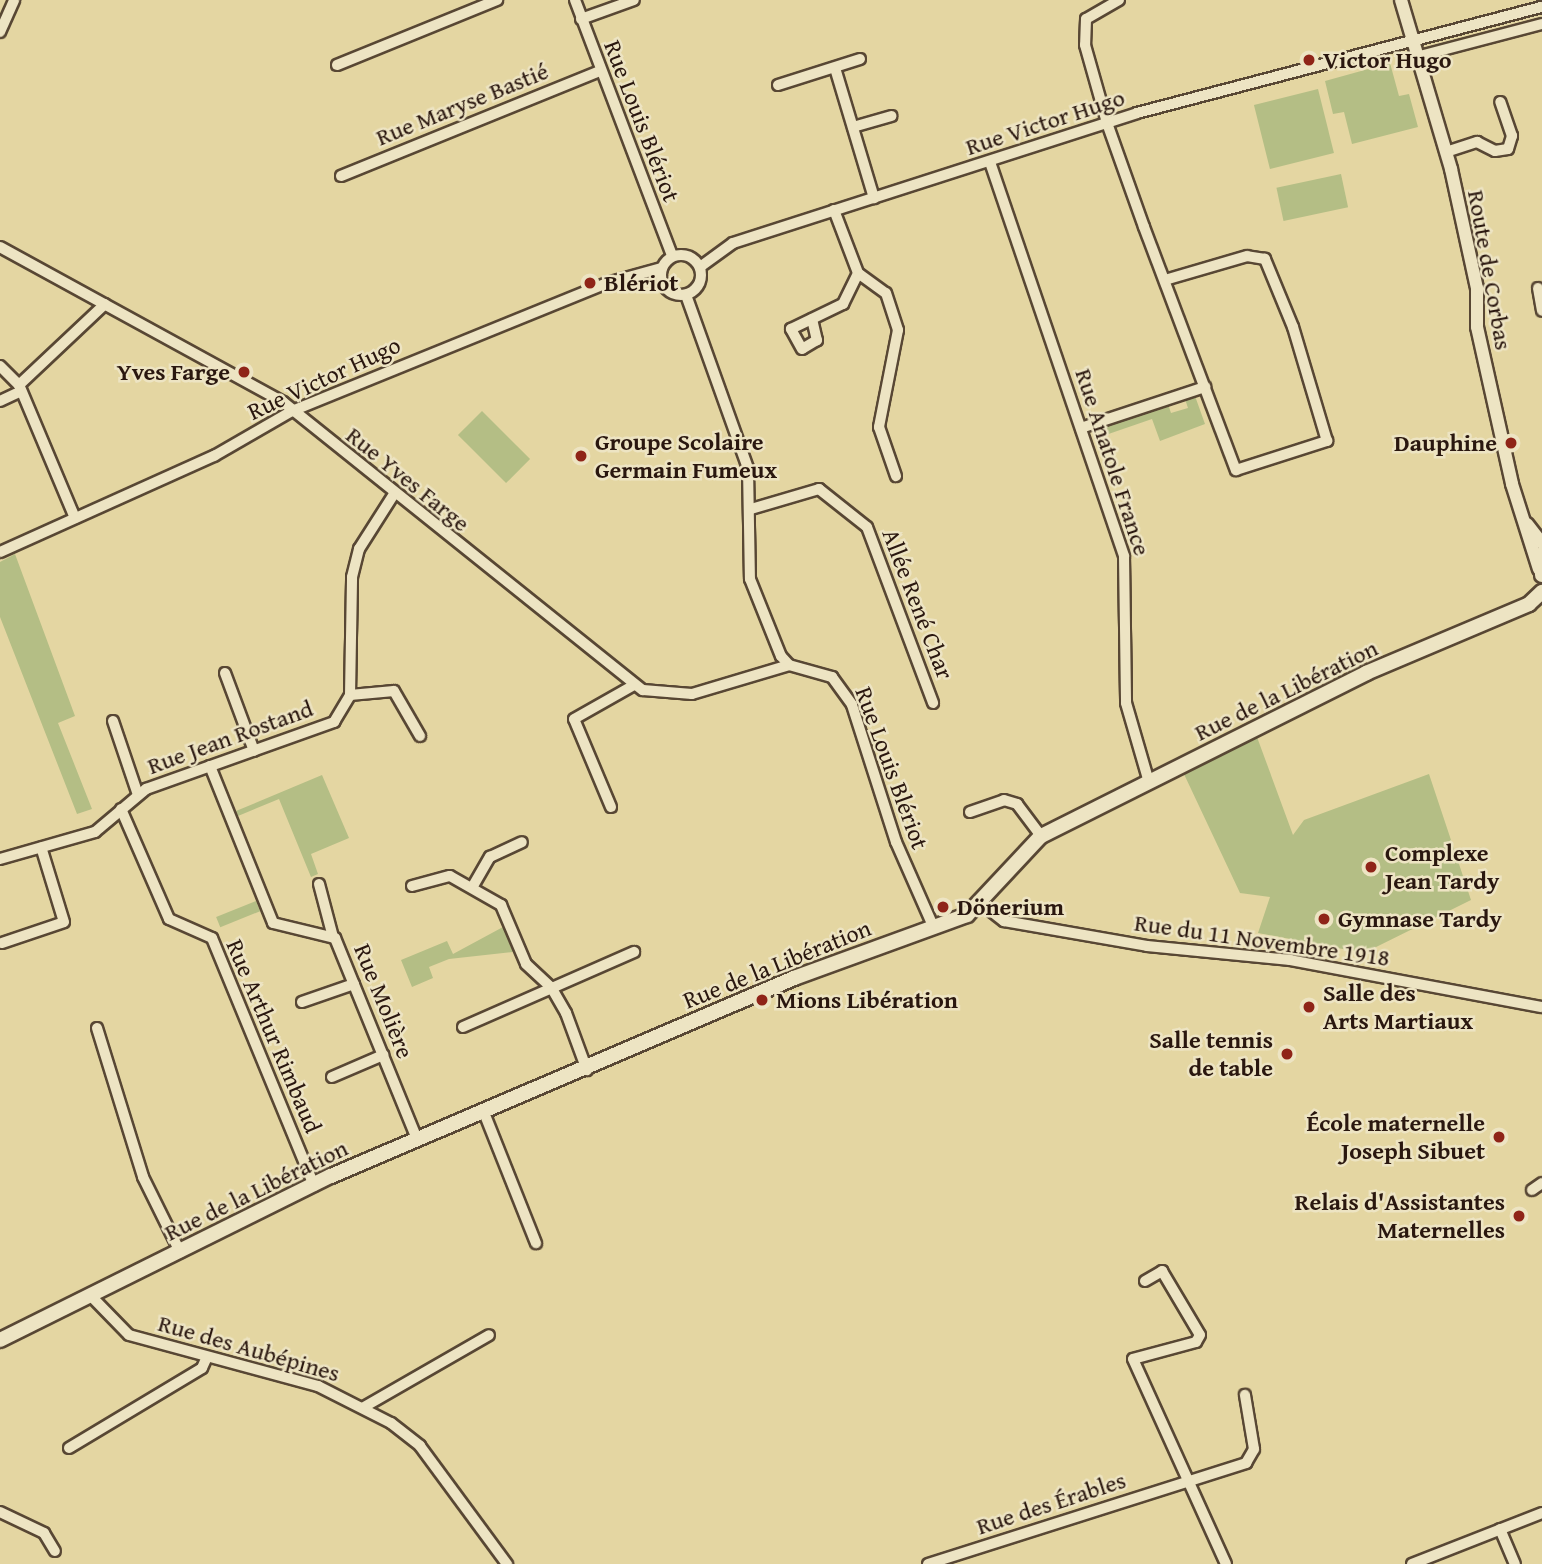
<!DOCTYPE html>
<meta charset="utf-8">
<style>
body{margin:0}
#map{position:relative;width:1542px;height:1564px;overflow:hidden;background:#e4d6a2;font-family:"Gentium Book Plus",serif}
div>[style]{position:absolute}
.green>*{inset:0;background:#b4be85;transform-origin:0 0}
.roads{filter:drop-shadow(2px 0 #584734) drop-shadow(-2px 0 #584734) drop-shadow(0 2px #584734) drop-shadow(0 -2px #584734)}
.minor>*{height:10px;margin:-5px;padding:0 5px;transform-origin:5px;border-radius:5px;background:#ede4c3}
.minor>.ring{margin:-5px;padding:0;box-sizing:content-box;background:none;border:10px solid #ede4c3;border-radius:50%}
.tertiary>*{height:12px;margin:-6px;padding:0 6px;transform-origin:6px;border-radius:6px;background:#ede4c3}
.secondary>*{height:14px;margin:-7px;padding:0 7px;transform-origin:7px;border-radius:7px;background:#ede4c3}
.dots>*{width:19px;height:19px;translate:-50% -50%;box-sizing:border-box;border:4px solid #ede4c3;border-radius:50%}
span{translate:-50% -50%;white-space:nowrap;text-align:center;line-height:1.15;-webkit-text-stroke:5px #ede4c3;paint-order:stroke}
.poi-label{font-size:24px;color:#2a170f;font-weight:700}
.left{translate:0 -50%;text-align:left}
.right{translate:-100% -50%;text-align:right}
.street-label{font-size:24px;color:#2a170f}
</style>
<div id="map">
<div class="green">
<div style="clip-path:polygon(1390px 63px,1399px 96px,1409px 94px,1418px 127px,1352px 144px,1344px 112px,1333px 114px,1325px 81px)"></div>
<div style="left:1318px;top:89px;width:66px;height:66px;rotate:76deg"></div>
<div style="left:1341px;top:174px;width:34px;height:66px;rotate:78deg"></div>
<div style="clip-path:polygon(1195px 396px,1205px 424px,1160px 441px,1152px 419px,1094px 439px,1099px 426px,1168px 404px,1171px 413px,1188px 408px,1185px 399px)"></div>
<div style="left:482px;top:411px;width:68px;height:34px;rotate:45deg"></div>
<div style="clip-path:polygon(15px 554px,75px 716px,58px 723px,92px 809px,77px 814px,0 617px,0 562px)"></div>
<div style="clip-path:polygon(1257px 737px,1293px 835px,1304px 820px,1429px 774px,1471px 900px,1364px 953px,1258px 933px,1270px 897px,1240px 893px,1183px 772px)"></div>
<div style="clip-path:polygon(322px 775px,349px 838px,311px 854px,318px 874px,311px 877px,279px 799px,238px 816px,236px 811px)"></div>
<div style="left:256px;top:901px;width:11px;height:43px;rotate:68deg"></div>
<div style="clip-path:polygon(503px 927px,513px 952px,449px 959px,429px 967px,433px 978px,412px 987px,401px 960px,447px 941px,453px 954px)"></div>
</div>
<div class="roads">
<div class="minor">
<div style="left:575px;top:0;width:274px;rotate:69.2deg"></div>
<div style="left:1119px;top:0;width:38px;rotate:150deg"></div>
<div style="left:1086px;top:19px;width:26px;rotate:92deg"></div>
<div style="left:1085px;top:45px;width:81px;rotate:74.2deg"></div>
<div style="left:1107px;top:123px;width:110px;rotate:70.4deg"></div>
<div style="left:1144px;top:227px;width:260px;rotate:69.3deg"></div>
<div style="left:1236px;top:470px;width:96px;rotate:-17.7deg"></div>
<div style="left:1327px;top:441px;width:119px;rotate:-106.6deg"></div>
<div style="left:1293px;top:327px;width:74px;rotate:-112.4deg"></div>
<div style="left:1265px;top:259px;width:18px;rotate:-171deg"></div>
<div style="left:1247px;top:256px;width:85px;rotate:163.7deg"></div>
<div style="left:581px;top:19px;width:56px;rotate:-19.7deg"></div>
<div style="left:0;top:32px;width:35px;rotate:-66deg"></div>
<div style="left:1416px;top:57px;width:130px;rotate:-14.7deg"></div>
<div style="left:337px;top:65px;width:173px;rotate:-22.1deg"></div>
<div style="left:835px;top:68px;width:136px;rotate:73.3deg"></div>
<div style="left:778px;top:85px;width:86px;rotate:-17.6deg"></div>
<div style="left:853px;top:127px;width:40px;rotate:-16deg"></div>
<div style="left:1446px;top:152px;width:33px;rotate:-18deg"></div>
<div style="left:1477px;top:142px;width:20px;rotate:27deg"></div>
<div style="left:1495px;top:151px;width:13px;rotate:-9deg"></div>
<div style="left:1508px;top:149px;width:14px;rotate:-73deg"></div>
<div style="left:1512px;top:136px;width:36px;rotate:-109deg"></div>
<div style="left:990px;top:162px;width:416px;rotate:71.2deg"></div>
<div style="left:1124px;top:556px;width:147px;rotate:89.2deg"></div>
<div style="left:1126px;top:703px;width:82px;rotate:73.8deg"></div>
<div style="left:341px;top:176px;width:279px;rotate:-22.1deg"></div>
<div style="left:834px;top:210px;width:67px;rotate:69.1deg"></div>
<div style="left:0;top:247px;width:323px;rotate:28.7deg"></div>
<div style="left:283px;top:402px;width:461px;rotate:38.7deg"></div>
<div style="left:643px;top:690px;width:49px;rotate:4.7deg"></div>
<div style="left:692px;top:694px;width:101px;rotate:-16.6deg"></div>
<div class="ring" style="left:661px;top:255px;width:30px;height:30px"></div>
<div style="left:700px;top:267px;width:41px;rotate:-36deg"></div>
<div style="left:733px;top:243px;width:424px;rotate:-17.8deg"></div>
<div style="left:1137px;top:113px;width:419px;rotate:-14.7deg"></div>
<div style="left:1538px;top:288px;width:23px;rotate:80deg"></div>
<div style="left:686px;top:295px;width:184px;rotate:70.3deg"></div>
<div style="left:748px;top:468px;width:111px;rotate:89deg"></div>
<div style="left:750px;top:579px;width:83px;rotate:68.1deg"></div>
<div style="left:781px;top:656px;width:12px;rotate:48deg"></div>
<div style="left:789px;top:665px;width:45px;rotate:15.6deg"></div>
<div style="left:832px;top:677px;width:34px;rotate:54deg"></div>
<div style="left:852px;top:705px;width:144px;rotate:72.2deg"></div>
<div style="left:896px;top:842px;width:94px;rotate:66.2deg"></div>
<div style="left:812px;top:319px;width:22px;rotate:77deg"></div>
<div style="left:817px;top:340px;width:17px;rotate:149deg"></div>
<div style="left:802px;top:349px;width:23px;rotate:-119deg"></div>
<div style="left:791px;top:329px;width:58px;rotate:-25.7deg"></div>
<div style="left:843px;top:304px;width:34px;rotate:-64deg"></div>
<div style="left:858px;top:273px;width:34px;rotate:36deg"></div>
<div style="left:886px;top:293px;width:39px;rotate:72deg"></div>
<div style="left:898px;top:330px;width:99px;rotate:101.1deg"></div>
<div style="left:879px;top:427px;width:52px;rotate:70.9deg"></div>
<div style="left:0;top:366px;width:27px;rotate:45deg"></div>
<div style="left:0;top:401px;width:23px;rotate:-25deg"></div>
<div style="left:1081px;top:428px;width:131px;rotate:-18.3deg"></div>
<div style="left:751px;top:509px;width:71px;rotate:-16.4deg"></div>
<div style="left:819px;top:489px;width:61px;rotate:38.4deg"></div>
<div style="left:867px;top:527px;width:188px;rotate:69.4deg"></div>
<div style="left:75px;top:518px;width:144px;rotate:-112.8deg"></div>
<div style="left:19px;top:385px;width:118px;rotate:-43.3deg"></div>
<div style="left:0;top:552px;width:235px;rotate:-24.2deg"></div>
<div style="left:214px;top:456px;width:90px;rotate:-30deg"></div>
<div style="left:292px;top:411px;width:340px;rotate:-22.1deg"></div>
<div style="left:607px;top:283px;width:56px;rotate:-15.5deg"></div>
<div style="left:225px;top:673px;width:83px;rotate:69.6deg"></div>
<div style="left:350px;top:695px;width:44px;rotate:-5.2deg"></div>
<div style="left:394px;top:691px;width:52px;rotate:60deg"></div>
<div style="left:113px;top:721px;width:78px;rotate:71.3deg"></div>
<div style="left:210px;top:766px;width:169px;rotate:68.1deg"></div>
<div style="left:273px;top:923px;width:64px;rotate:13.6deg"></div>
<div style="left:335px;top:938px;width:219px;rotate:67.8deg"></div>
<div style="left:611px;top:807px;width:95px;rotate:-112.8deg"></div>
<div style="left:574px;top:719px;width:69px;rotate:-29.5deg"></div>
<div style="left:121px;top:809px;width:120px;rotate:66.4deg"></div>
<div style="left:169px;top:919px;width:47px;rotate:23.8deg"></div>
<div style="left:212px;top:938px;width:268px;rotate:67.6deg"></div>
<div style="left:970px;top:812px;width:36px;rotate:-19deg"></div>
<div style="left:1004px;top:800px;width:14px;rotate:17deg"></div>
<div style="left:1017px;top:804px;width:40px;rotate:53deg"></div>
<div style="left:0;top:859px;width:99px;rotate:-15.9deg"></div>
<div style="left:95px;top:832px;width:67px;rotate:-40.1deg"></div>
<div style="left:146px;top:789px;width:200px;rotate:-19.6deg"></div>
<div style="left:334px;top:722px;width:31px;rotate:-59deg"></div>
<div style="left:350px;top:695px;width:118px;rotate:-89deg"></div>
<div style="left:352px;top:577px;width:29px;rotate:-76deg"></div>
<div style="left:359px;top:549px;width:65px;rotate:-57.5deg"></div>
<div style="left:319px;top:884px;width:55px;rotate:75.2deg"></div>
<div style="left:412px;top:886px;width:39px;rotate:-15deg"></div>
<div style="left:450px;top:876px;width:59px;rotate:29.6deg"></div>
<div style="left:501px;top:905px;width:64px;rotate:67deg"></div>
<div style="left:526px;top:964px;width:34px;rotate:43deg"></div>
<div style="left:551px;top:987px;width:30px;rotate:60deg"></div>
<div style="left:566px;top:1013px;width:61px;rotate:69.8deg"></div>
<div style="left:473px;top:886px;width:34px;rotate:-60deg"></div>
<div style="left:490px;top:857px;width:35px;rotate:-25deg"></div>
<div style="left:982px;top:904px;width:28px;rotate:38deg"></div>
<div style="left:1004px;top:921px;width:145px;rotate:9.9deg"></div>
<div style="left:1147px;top:946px;width:144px;rotate:5.6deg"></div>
<div style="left:1290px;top:960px;width:256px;rotate:10.6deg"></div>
<div style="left:2px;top:943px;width:65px;rotate:-18.7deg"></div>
<div style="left:64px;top:922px;width:78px;rotate:-107deg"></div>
<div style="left:302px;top:1002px;width:55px;rotate:-19.1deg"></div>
<div style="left:463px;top:1027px;width:187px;rotate:-23.7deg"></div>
<div style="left:97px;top:1028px;width:156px;rotate:72.8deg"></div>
<div style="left:143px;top:1177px;width:84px;rotate:63.7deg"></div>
<div style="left:332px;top:1077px;width:56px;rotate:-23.3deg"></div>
<div style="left:485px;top:1115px;width:138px;rotate:68.3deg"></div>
<div style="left:1532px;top:1190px;width:12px;rotate:-35deg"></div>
<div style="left:1145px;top:1281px;width:20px;rotate:-30deg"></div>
<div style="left:1162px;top:1271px;width:74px;rotate:59.3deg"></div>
<div style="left:1200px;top:1335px;width:8px;rotate:120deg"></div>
<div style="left:1196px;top:1342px;width:65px;rotate:164.9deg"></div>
<div style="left:1133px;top:1359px;width:225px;rotate:65.6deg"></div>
<div style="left:91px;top:1296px;width:54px;rotate:45.7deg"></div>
<div style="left:129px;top:1335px;width:196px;rotate:15.1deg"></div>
<div style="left:318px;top:1386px;width:82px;rotate:26.9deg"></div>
<div style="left:391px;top:1423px;width:37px;rotate:38deg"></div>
<div style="left:420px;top:1446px;width:147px;rotate:53.6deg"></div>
<div style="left:364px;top:1407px;width:144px;rotate:-29.9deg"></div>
<div style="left:69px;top:1448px;width:155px;rotate:-31deg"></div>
<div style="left:202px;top:1368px;width:10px;rotate:-66deg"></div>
<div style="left:0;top:1512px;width:49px;rotate:25.5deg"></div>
<div style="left:44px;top:1533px;width:21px;rotate:59deg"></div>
<div style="left:1500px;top:1529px;width:38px;rotate:67deg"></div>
<div style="left:928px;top:1564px;width:334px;rotate:-17.6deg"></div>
<div style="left:1246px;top:1463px;width:16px;rotate:-60deg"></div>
<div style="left:1254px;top:1449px;width:55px;rotate:-99.5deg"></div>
<div style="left:1412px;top:1564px;width:140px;rotate:-21.4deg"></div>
</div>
<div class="tertiary">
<div style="left:1401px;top:0;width:176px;rotate:73.5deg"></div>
<div style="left:1451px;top:169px;width:122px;rotate:77.7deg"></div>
<div style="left:1477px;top:288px;width:39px;rotate:90deg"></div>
<div style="left:1477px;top:327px;width:161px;rotate:77.4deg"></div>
<div style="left:1512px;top:484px;width:89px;rotate:72.4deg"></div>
<div style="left:1527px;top:524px;width:24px;rotate:52deg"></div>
</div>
<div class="secondary">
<div style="left:1542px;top:554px;width:21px;rotate:90deg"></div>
<div style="left:0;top:1340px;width:369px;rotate:-26.4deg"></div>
<div style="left:331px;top:1176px;width:504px;rotate:-23.15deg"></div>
<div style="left:794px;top:978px;width:184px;rotate:-20deg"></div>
<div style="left:967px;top:915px;width:108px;rotate:-46.9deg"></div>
<div style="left:1041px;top:836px;width:364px;rotate:-26.6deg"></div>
<div style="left:1366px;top:673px;width:177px;rotate:-22.9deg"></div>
<div style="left:1529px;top:604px;width:18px;rotate:-43deg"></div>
</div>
</div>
<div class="dots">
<div style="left:1309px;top:60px;background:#8f2418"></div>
<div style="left:590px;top:283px;background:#8f2418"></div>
<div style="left:244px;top:372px;background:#8f2418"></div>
<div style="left:1511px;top:443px;background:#8f2418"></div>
<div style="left:581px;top:456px;background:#8f2418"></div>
<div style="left:1371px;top:867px;background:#8f2418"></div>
<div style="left:943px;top:907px;background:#8f2418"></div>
<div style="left:1324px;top:919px;background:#8f2418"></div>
<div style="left:762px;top:1000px;background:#8f2418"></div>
<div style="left:1309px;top:1007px;background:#8f2418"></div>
<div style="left:1287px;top:1054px;background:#8f2418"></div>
<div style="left:1499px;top:1137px;background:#8f2418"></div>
<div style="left:1519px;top:1216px;background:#8f2418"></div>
</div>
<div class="poi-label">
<span class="left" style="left:1323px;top:60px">Victor Hugo</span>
<span class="left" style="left:604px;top:283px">Blériot</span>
<span class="right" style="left:230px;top:372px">Yves Farge</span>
<span class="left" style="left:595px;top:456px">Groupe Scolaire<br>Germain Fumeux</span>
<span class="right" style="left:1497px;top:443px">Dauphine</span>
<span class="left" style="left:1385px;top:867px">Complexe<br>Jean Tardy</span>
<span class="left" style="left:957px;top:907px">Dönerium</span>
<span class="left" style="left:1338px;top:919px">Gymnase Tardy</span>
<span class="left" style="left:1323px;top:1007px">Salle des<br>Arts Martiaux</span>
<span class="left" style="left:776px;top:1000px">Mions Libération</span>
<span class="right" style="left:1273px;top:1054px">Salle tennis<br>de table</span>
<span class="right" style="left:1485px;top:1137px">École maternelle<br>Joseph Sibuet</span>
<span class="right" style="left:1505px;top:1216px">Relais d'Assistantes<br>Maternelles</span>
</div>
<div class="street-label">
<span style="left:462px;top:104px;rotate:-22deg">Rue Maryse Bastié</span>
<span style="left:642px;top:121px;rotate:69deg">Rue Louis Blériot</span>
<span style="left:1045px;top:122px;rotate:-18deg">Rue Victor Hugo</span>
<span style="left:1490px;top:270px;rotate:80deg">Route de Corbas</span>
<span style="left:324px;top:378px;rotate:-25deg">Rue Victor Hugo</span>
<span style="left:1113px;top:462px;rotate:72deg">Rue Anatole France</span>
<span style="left:408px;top:479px;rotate:39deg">Rue Yves Farge</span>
<span style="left:918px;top:604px;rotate:69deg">Allée René Char</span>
<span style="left:1286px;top:690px;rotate:-26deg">Rue de la Libération</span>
<span style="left:230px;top:737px;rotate:-20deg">Rue Jean Rostand</span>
<span style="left:892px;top:768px;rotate:70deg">Rue Louis Blériot</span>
<span style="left:1262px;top:940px;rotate:8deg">Rue du 11 Novembre 1918</span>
<span style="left:777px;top:964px;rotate:-22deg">Rue de la Libération</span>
<span style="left:384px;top:1001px;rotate:68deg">Rue Molière</span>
<span style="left:274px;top:1036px;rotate:67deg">Rue Arthur Rimbaud</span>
<span style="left:256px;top:1190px;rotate:-26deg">Rue de la Libération</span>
<span style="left:249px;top:1348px;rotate:16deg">Rue des Aubépines</span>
<span style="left:1051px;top:1503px;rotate:-18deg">Rue des Érables</span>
</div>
</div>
